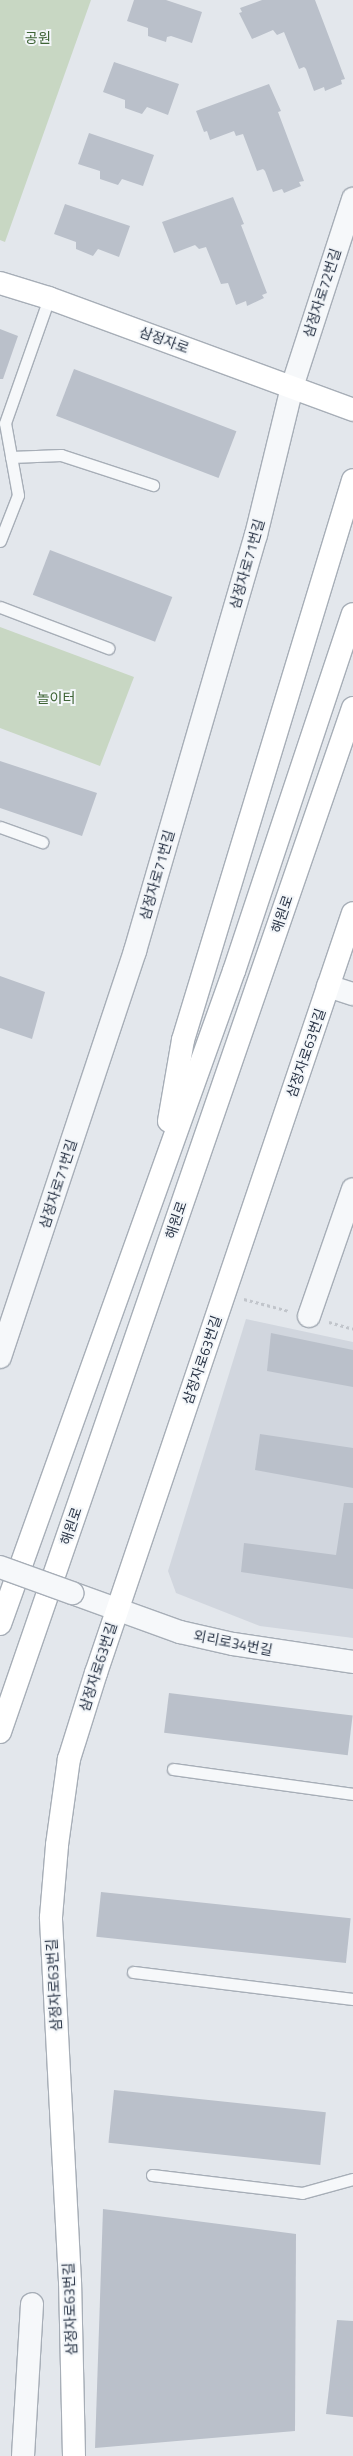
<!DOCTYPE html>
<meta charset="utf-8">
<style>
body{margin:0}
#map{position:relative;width:353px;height:2456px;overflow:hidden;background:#e3e7ec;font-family:"Titillium Web","Noto Sans KR",sans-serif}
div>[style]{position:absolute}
.built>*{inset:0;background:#d1d6de}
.green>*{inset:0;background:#c8d7c3}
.building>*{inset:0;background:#bac0ca;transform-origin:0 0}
.path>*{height:2.5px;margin-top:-1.25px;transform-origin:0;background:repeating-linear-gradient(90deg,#c1c5cb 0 3px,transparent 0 6px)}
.roads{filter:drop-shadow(1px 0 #a7aeb7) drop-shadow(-1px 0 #a7aeb7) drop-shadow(0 1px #a7aeb7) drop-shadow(0 -1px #a7aeb7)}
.lane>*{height:11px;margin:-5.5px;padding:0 5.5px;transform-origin:5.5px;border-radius:5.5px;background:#f6f8fa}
.street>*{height:22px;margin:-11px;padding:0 11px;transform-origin:11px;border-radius:11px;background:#f6f8fa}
.secondary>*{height:22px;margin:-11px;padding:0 11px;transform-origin:11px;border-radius:11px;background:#fff}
.highway>*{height:22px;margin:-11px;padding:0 11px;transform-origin:11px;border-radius:11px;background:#fff}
.bridges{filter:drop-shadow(1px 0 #a7aeb7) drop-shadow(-1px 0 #a7aeb7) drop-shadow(0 1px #a7aeb7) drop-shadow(0 -1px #a7aeb7)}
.street-bridge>*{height:22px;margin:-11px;padding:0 11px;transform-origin:11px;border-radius:11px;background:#f6f8fa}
span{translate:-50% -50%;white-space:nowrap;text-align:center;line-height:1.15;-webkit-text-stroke:4px #f3f6f9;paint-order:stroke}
.park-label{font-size:14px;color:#3e6335}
.street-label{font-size:14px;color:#293446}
</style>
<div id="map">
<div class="built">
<div style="clip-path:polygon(246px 1319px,353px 1342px,353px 1638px,260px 1626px,176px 1593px,168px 1571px)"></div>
</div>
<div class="green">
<div style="clip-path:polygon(0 0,91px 0,5px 242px,0 240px)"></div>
<div style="clip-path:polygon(0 627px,134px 677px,100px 766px,0 728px)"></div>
</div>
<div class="building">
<div style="clip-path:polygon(134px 0,166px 0,202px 12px,192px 43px,171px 36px,167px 37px,166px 42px,148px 36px,148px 28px,127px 21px)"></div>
<div style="clip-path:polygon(262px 0,315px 0,345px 79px,341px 80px,342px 84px,325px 91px,324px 87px,314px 91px,306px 69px,304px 67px,299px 69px,284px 32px,277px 35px,273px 30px,252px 39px,239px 13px,242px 12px,240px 8px)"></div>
<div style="clip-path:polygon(114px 62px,179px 84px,168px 115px,147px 107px,142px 114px,125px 108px,125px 100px,103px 92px)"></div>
<div style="clip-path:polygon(269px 84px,281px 111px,278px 112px,304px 181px,299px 182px,301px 186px,284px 193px,282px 189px,273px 192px,265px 171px,263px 169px,257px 171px,243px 134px,236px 136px,234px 131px,210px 140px,207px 131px,204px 132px,196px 111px)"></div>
<div style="clip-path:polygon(89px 133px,154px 155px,143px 186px,122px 179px,118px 185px,100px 179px,100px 171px,78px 164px)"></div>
<div style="clip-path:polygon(233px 197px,244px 224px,241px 225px,267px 293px,262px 295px,264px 298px,247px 306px,246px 301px,236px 305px,228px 283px,221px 284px,206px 247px,199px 249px,195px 245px,174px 253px,162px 222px)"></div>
<div style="clip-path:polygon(65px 204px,130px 226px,119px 257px,98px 249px,93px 256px,76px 249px,76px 242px,54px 234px)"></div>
<div style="clip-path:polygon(0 329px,18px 336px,3px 379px,0 379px)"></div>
<div style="left:74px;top:369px;width:174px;height:50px;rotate:21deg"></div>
<div style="left:50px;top:550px;width:131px;height:48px;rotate:21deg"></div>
<div style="clip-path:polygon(0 761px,97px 793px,82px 836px,0 808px)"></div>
<div style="clip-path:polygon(0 976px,45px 992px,32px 1039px,0 1028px)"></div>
<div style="clip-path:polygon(271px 1333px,353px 1350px,353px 1387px,267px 1371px)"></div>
<div style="clip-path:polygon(260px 1434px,353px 1448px,353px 1488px,255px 1470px)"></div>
<div style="clip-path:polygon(344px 1503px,353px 1503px,353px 1589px,241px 1572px,244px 1543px,336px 1555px)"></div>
<div style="left:169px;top:1693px;width:185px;height:40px;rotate:7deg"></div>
<div style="left:101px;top:1892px;width:251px;height:45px;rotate:6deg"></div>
<div style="left:114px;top:2090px;width:213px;height:53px;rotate:6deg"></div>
<div style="clip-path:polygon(103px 2209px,296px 2234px,295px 2431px,95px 2448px)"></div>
<div style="clip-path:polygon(337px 2320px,353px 2321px,353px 2417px,326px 2414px)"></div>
</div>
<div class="path">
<div style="left:244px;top:1299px;width:47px;rotate:14.9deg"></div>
<div style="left:329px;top:1322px;width:25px;rotate:16deg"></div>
</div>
<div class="roads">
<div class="lane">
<div style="left:11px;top:457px;width:50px;rotate:-2.3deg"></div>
<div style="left:61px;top:455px;width:97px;rotate:18.1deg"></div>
<div style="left:0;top:541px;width:49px;rotate:-68.6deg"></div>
<div style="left:18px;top:495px;width:73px;rotate:-100.2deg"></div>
<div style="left:5px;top:423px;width:133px;rotate:-70.6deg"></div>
<div style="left:0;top:607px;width:116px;rotate:20.8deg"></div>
<div style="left:0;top:827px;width:45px;rotate:19.7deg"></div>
<div style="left:173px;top:1769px;width:182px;rotate:7.9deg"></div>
<div style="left:133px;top:1972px;width:222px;rotate:7deg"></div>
<div style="left:152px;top:2175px;width:151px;rotate:6.8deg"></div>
<div style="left:302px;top:2193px;width:53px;rotate:-15.4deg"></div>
</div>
<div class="street">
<div style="left:328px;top:986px;width:26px;rotate:18deg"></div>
<div style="left:309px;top:1316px;width:134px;rotate:-70.9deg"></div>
<div style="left:0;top:1357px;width:428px;rotate:-71.6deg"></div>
<div style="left:135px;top:951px;width:433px;rotate:-73.8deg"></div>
<div style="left:256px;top:535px;width:152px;rotate:-76.3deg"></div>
<div style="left:292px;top:387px;width:198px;rotate:-72deg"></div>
<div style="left:72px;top:1593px;width:115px;rotate:19.9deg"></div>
<div style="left:180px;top:1632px;width:54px;rotate:12.8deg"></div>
<div style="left:233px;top:1644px;width:121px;rotate:8.5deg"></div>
<div style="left:23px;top:2456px;width:152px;rotate:-86.6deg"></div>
</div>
<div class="secondary">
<div style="left:0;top:283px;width:51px;rotate:17deg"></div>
<div style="left:49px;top:298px;width:324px;rotate:20.2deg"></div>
<div style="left:74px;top:2456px;width:174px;rotate:-91.3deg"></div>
<div style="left:70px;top:2282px;width:365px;rotate:-93deg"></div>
<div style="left:51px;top:1917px;width:72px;rotate:-85.2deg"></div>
<div style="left:57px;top:1845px;width:87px;rotate:-82.1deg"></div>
<div style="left:69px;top:1759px;width:90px;rotate:-72.6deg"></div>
<div style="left:96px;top:1673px;width:802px;rotate:-71.32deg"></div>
</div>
<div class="highway">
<div style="left:169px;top:1121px;width:82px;rotate:-80.2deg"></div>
<div style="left:183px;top:1040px;width:585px;rotate:-73.11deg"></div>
<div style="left:0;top:1624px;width:694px;rotate:-70.29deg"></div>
<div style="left:234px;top:971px;width:376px;rotate:-71.6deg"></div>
<div style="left:0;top:1732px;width:1083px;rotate:-70.98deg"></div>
</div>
</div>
<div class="bridges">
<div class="street-bridge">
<div style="left:0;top:1567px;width:77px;rotate:19.9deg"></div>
</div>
</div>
<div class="park-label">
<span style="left:38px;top:38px">공원</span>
<span style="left:56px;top:698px">놀이터</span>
</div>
<div class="street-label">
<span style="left:322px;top:293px;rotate:-72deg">삼정자로72번길</span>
<span style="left:164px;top:340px;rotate:20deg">삼정자로</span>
<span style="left:247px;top:564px;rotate:-74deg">삼정자로71번길</span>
<span style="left:157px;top:875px;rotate:-74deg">삼정자로71번길</span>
<span style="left:282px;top:914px;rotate:-71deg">해원로</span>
<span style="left:306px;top:1053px;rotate:-71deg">삼정자로63번길</span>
<span style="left:58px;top:1184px;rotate:-72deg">삼정자로71번길</span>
<span style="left:176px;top:1220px;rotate:-71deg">해원로</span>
<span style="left:202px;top:1360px;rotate:-71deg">삼정자로63번길</span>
<span style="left:71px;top:1526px;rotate:-71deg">해원로</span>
<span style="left:233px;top:1643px;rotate:11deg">외리로34번길</span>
<span style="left:98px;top:1667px;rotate:-72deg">삼정자로63번길</span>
<span style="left:54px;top:1985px;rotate:-93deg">삼정자로63번길</span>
<span style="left:70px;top:2309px;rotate:-92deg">삼정자로63번길</span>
</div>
</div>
